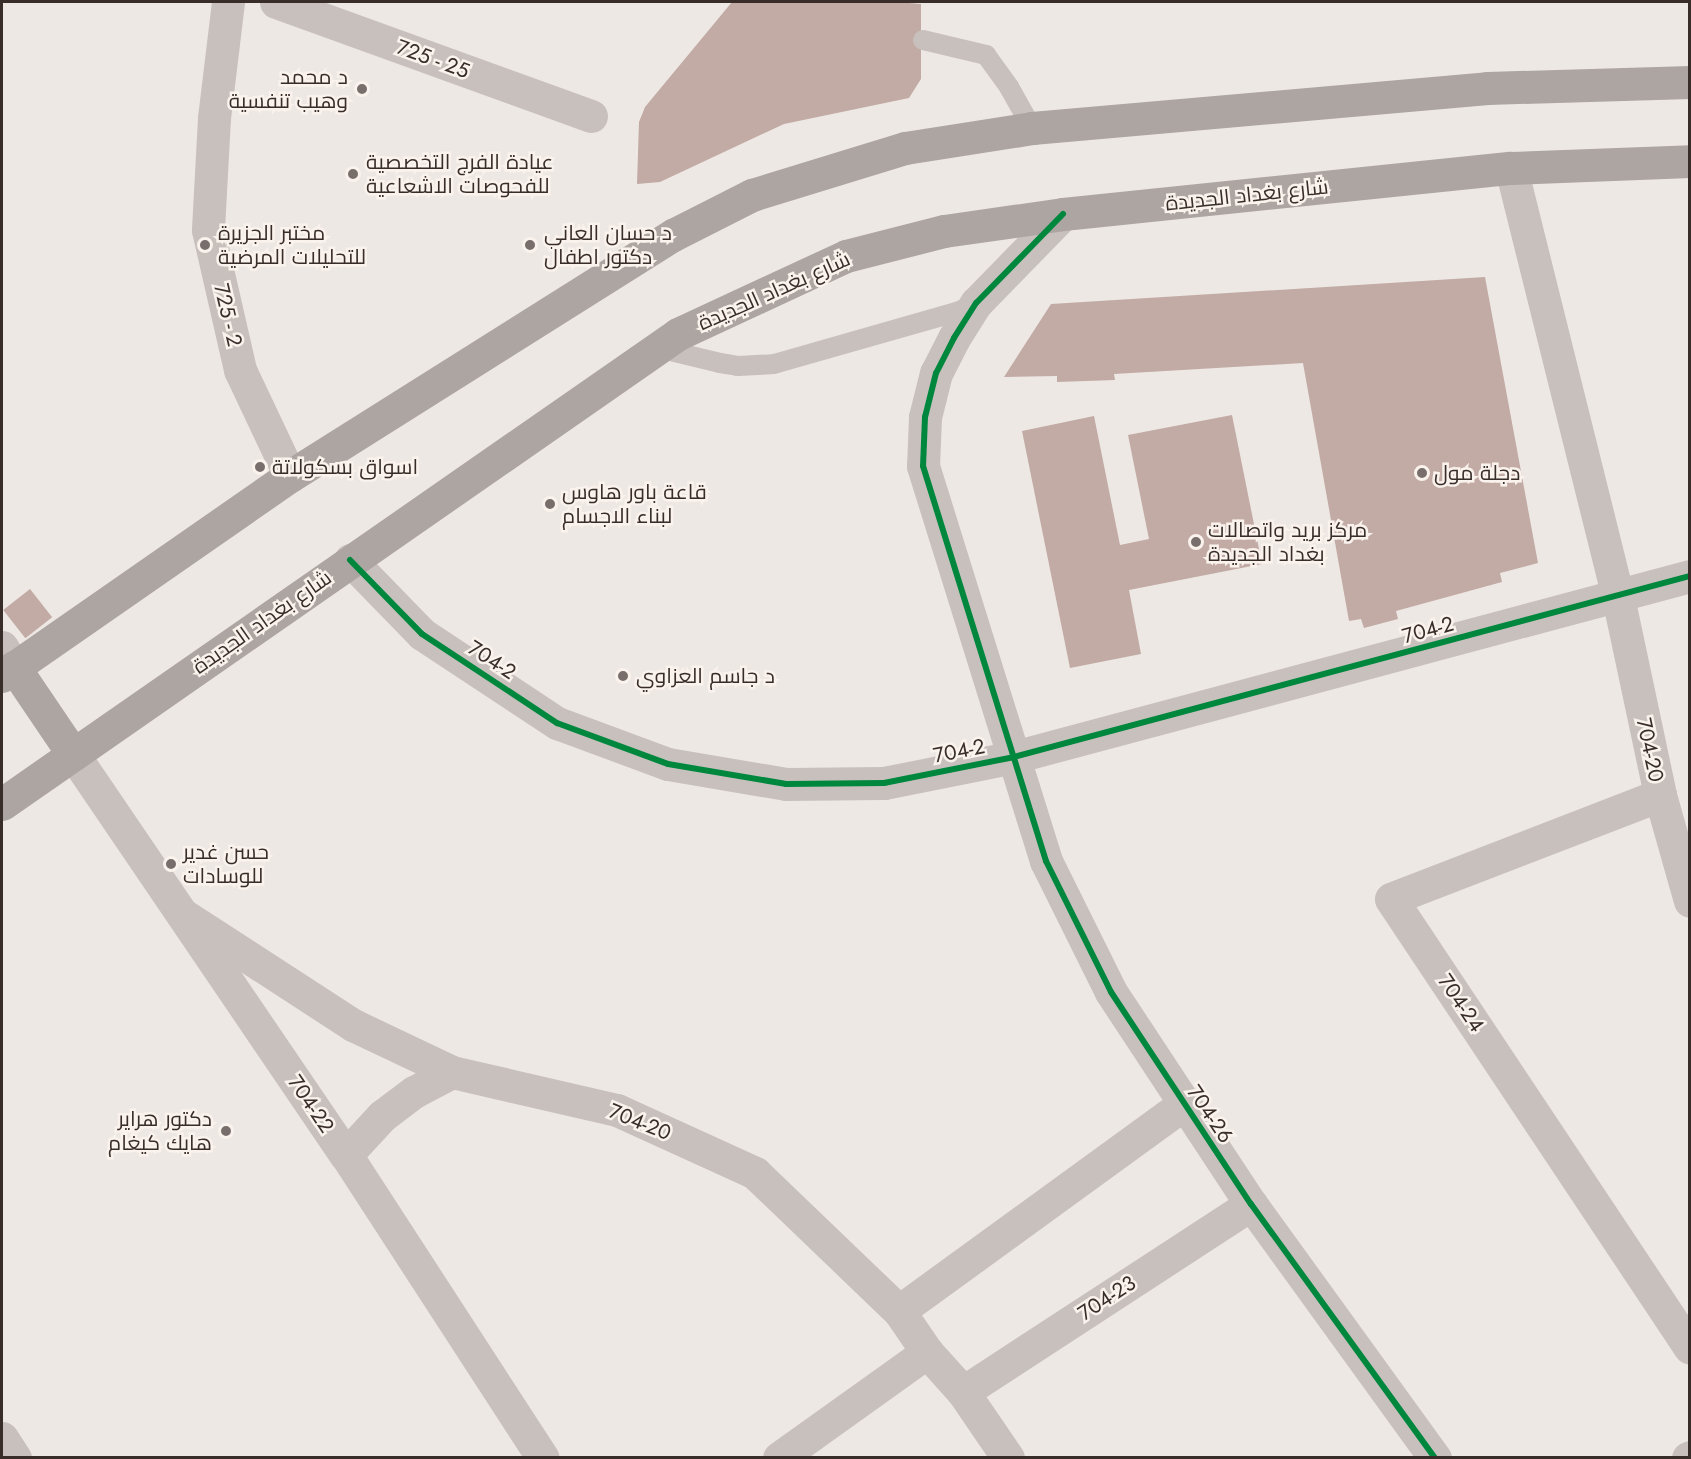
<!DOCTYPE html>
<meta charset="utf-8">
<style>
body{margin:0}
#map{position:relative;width:1691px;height:1459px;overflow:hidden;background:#eee8e4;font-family:Jost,Cairo,sans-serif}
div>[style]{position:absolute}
.building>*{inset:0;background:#c2aaa5;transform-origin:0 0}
.service>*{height:20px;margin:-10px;padding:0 10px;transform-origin:10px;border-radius:10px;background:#c8c0bd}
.minor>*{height:33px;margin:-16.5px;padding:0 16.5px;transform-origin:16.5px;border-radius:16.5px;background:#c8c0bd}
.primary>*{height:33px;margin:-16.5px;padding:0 16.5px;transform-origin:16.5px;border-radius:16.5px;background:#ada5a2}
.cycleway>*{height:6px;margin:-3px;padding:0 3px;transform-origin:3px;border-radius:3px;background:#00873e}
.dots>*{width:16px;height:16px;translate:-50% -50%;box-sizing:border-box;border:3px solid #faf2ec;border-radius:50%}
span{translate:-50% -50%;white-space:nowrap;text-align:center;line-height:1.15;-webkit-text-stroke:5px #faf2ec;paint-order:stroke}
.street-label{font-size:21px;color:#392d2a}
.poi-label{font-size:21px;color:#392d2a}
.right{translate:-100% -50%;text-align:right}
.left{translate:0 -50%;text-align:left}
.frame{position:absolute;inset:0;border:3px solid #392d2a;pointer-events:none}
</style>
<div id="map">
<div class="building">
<div style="clip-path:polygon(732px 2px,897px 2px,921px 4px,921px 79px,909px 98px,784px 124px,660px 182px,637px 184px,639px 122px,645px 107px)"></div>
<div style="clip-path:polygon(1485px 277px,1538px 563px,1500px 573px,1502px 582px,1396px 611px,1398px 619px,1364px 628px,1361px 619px,1349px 621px,1303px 363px,1114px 374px,1115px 380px,1057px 382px,1057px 376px,1004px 377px,1051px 304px)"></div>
<div style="clip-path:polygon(1232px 415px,1262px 564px,1129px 590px,1141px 654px,1070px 668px,1022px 431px,1094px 416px,1120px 545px,1149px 539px,1128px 435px)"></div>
<div style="left:30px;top:589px;width:36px;height:34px;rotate:52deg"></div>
</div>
<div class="service">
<div style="left:923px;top:40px;width:65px;rotate:13.4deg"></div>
<div style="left:986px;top:55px;width:39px;rotate:54deg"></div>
<div style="left:1009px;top:87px;width:47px;rotate:60.7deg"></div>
<div style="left:658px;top:348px;width:64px;rotate:13.6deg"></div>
<div style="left:720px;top:363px;width:18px;rotate:9deg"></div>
<div style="left:738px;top:366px;width:36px;rotate:-3deg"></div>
<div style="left:774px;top:364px;width:190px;rotate:-15.9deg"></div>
<div style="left:957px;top:312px;width:19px;rotate:-25deg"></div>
</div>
<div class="minor">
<div style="left:228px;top:2px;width:117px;rotate:96.9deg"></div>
<div style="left:214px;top:118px;width:112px;rotate:93.1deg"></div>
<div style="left:208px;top:230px;width:144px;rotate:77.1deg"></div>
<div style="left:240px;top:370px;width:117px;rotate:64.7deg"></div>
<div style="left:276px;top:2px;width:335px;rotate:19.9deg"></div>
<div style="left:1511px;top:168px;width:442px;rotate:76deg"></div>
<div style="left:1618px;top:597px;width:202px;rotate:78deg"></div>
<div style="left:1660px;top:795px;width:110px;rotate:74.2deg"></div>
<div style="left:1063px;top:214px;width:124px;rotate:134.3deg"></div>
<div style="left:976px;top:303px;width:41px;rotate:122.2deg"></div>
<div style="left:954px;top:338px;width:39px;rotate:117deg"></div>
<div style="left:936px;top:373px;width:45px;rotate:104deg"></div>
<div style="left:925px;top:417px;width:49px;rotate:92.3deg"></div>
<div style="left:923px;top:466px;width:414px;rotate:72.7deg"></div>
<div style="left:1046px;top:861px;width:146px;rotate:63.6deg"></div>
<div style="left:1111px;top:992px;width:254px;rotate:56.6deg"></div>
<div style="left:1251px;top:1204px;width:314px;rotate:54.1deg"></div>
<div style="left:350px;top:560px;width:103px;rotate:45.8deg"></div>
<div style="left:422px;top:634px;width:162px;rotate:33.4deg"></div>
<div style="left:557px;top:723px;width:118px;rotate:20.3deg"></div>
<div style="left:668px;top:764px;width:120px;rotate:9.6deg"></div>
<div style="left:786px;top:784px;width:98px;rotate:-0.6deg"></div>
<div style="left:884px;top:783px;width:133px;rotate:-11.3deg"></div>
<div style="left:1014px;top:757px;width:700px;rotate:-14.99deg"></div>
<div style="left:2px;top:647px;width:23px;rotate:59deg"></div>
<div style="left:73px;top:754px;width:485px;rotate:55.8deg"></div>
<div style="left:346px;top:1155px;width:361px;rotate:57deg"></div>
<div style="left:1660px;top:795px;width:288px;rotate:158.9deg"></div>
<div style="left:1391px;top:899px;width:539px;rotate:56.34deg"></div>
<div style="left:182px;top:914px;width:204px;rotate:33deg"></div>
<div style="left:353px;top:1025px;width:110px;rotate:25.4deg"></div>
<div style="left:452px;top:1072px;width:169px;rotate:13deg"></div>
<div style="left:617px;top:1110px;width:152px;rotate:24.5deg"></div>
<div style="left:755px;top:1173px;width:199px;rotate:43.8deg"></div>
<div style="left:899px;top:1311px;width:50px;rotate:55.7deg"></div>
<div style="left:927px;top:1352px;width:54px;rotate:48deg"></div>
<div style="left:963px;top:1392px;width:80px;rotate:55.7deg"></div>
<div style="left:346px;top:1155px;width:53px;rotate:-47.3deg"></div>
<div style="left:382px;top:1116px;width:40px;rotate:-37deg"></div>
<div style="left:414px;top:1092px;width:43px;rotate:-27.8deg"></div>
<div style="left:899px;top:1311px;width:351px;rotate:-36deg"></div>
<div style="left:963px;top:1392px;width:344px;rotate:-33.1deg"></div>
<div style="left:2px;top:1438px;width:24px;rotate:57deg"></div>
<div style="left:779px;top:1458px;width:182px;rotate:-35.6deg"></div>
<div style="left:1688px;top:1458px;width:2px;rotate:-27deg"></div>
</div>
<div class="primary">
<div style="left:14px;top:667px;width:105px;rotate:55.9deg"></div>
<div style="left:2px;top:676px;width:351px;rotate:-34.8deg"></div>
<div style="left:290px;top:476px;width:453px;rotate:-32.2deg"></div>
<div style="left:673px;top:235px;width:89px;rotate:-26.9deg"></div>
<div style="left:752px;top:195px;width:160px;rotate:-17.1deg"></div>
<div style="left:905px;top:148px;width:129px;rotate:-8.9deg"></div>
<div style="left:1032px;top:128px;width:457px;rotate:-5deg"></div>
<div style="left:1487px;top:88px;width:203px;rotate:-1.7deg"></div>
<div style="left:2px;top:804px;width:823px;rotate:-34.81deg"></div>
<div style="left:678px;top:334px;width:185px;rotate:-24.9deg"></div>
<div style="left:846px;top:256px;width:101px;rotate:-14.3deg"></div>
<div style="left:944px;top:231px;width:120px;rotate:-8.1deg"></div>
<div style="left:1063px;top:214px;width:450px;rotate:-5.9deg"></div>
<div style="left:1511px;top:168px;width:179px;rotate:-2.2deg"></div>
</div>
<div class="cycleway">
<div style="left:1063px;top:214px;width:124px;rotate:134.3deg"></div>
<div style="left:976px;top:303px;width:41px;rotate:122.2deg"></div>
<div style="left:954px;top:338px;width:39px;rotate:117deg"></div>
<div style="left:936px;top:373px;width:45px;rotate:104deg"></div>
<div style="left:925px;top:417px;width:49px;rotate:92.3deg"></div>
<div style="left:923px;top:466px;width:414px;rotate:72.7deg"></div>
<div style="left:1046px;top:861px;width:146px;rotate:63.6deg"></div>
<div style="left:1111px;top:992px;width:254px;rotate:56.6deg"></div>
<div style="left:1251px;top:1204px;width:314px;rotate:54.1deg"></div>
<div style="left:350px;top:560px;width:103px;rotate:45.8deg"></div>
<div style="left:422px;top:634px;width:162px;rotate:33.4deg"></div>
<div style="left:557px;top:723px;width:118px;rotate:20.3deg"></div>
<div style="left:668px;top:764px;width:120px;rotate:9.6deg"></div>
<div style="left:786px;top:784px;width:98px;rotate:-0.6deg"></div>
<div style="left:884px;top:783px;width:133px;rotate:-11.3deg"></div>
<div style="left:1014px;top:757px;width:700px;rotate:-14.99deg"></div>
</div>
<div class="dots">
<div style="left:362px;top:89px;background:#786e6b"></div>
<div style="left:353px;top:174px;background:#786e6b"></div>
<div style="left:205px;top:245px;background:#786e6b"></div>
<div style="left:530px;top:245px;background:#786e6b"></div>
<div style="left:260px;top:467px;background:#786e6b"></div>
<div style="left:1422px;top:473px;background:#786e6b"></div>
<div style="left:550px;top:504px;background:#786e6b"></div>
<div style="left:1196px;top:542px;background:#786e6b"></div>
<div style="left:623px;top:676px;background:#786e6b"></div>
<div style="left:171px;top:864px;background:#786e6b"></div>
<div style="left:226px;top:1131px;background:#786e6b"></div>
</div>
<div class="street-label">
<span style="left:433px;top:59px;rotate:20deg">725 - 25</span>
<span style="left:1247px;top:195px;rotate:-6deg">شارع بغداد الجديدة</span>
<span style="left:774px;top:291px;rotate:-24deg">شارع بغداد الجديدة</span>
<span style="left:228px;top:315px;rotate:77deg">725 - 2</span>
<span style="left:262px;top:622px;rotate:-35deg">شارع بغداد الجديدة</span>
<span style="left:1428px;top:630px;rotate:-15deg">704-2</span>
<span style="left:492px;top:660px;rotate:33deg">704-2</span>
<span style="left:1650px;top:750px;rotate:78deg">704-20</span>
<span style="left:959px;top:751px;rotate:-11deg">704-2</span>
<span style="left:1461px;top:1003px;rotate:56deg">704-24</span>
<span style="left:311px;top:1104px;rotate:56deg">704-22</span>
<span style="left:1210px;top:1114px;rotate:56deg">704-26</span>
<span style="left:640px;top:1122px;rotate:22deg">704-20</span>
<span style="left:1107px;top:1298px;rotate:-33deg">704-23</span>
</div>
<div class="poi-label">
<span class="right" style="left:348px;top:89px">د محمد<br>وهيب تنفسية</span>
<span class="left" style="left:366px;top:174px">عيادة الفرج التخصصية<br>للفحوصات الاشعاعية</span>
<span class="left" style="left:218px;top:245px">مختبر الجزيرة<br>للتحليلات المرضية</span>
<span class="left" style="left:544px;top:245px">د حسان العاني<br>دكتور اطفال</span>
<span class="left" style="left:272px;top:467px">اسواق بسكولاتة</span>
<span class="left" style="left:1434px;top:473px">دجلة مول</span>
<span class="left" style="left:562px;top:504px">قاعة باور هاوس<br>لبناء الاجسام</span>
<span class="left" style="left:1208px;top:542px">مركز بريد واتصالات<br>بغداد الجديدة</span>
<span class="left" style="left:636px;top:676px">د جاسم العزاوي</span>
<span class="left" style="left:183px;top:864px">حسن غدير<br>للوسادات</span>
<span class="right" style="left:212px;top:1131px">دكتور هراير<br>هايك كيغام</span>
</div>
<div class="frame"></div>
</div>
